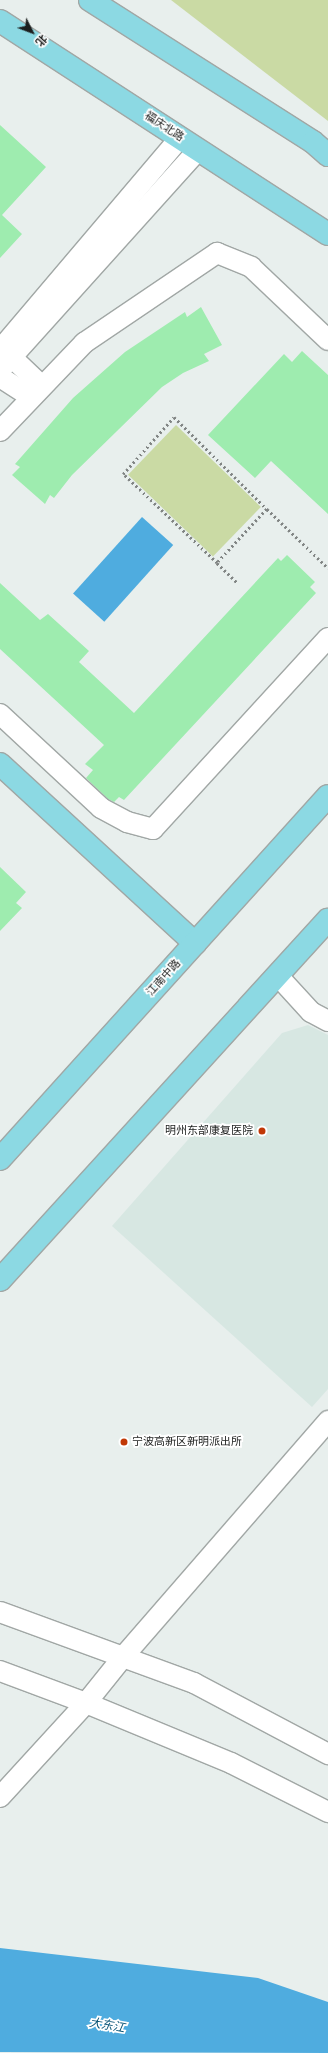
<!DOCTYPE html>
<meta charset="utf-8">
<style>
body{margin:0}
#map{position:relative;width:328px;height:2053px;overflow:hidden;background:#e8efed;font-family:"Nunito Sans","Noto Sans SC",sans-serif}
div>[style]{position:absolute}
.built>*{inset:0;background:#d7e7e2}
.green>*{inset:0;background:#cadaa4;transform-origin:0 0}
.water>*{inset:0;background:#4facdf;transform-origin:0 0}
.building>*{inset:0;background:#9eecaf}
.path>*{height:2.5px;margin-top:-1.25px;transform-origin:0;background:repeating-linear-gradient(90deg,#818584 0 2px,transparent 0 5px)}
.roads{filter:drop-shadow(1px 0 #a1a7a5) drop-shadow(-1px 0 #a1a7a5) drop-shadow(0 1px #a1a7a5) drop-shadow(0 -1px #a1a7a5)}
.minor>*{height:20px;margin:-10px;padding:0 10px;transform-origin:10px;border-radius:10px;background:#fff}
.major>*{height:22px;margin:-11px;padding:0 11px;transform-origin:11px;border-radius:11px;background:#8cd9e3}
.dots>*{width:11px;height:11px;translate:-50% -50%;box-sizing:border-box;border:2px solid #fff;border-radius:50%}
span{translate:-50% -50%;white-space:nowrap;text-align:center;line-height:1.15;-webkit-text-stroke:3.5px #fff;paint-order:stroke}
.street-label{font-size:11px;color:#1c1e1d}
.poi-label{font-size:11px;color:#1c1e1d}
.right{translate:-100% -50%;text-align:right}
.left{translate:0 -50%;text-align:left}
.water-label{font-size:12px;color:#0a5577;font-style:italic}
.north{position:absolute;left:12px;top:12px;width:40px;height:40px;-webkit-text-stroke:3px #fff;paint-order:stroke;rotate:132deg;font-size:11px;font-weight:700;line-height:16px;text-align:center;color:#1c1e1d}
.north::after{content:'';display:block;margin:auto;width:14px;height:18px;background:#1c1e1d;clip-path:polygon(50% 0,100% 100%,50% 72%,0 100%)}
</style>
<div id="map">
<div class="built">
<div style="clip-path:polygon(308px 1025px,328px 1035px,328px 1389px,312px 1407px,112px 1226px,282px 1033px)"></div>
</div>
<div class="green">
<div style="clip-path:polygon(171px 0,328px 0,328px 121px)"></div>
<div style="left:176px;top:425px;width:118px;height:69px;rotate:44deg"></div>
</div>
<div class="water">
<div style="left:142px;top:517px;width:42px;height:103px;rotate:42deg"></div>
<div style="clip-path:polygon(0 1948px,258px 1978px,328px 2002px,328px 2053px,0 2052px)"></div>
</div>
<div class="building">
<div style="clip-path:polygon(0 125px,46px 167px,2px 215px,22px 234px,0 258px)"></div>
<div style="clip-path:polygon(201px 307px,222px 345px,204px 354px,209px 361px,183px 373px,162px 387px,72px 475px,54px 498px,50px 495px,45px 504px,12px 475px,20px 467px,15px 464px,73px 398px,125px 352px,185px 312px,187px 317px)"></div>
<div style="clip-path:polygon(302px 351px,328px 375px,328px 514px,271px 461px,255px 478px,208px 435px,284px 354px,292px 362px)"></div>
<div style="clip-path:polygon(287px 555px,315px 582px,310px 587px,316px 593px,124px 800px,119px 797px,114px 802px,108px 799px,86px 778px,93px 770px,85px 764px,104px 745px,0 649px,0 583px,40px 620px,48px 614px,89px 651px,79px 662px,134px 713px,278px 558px,281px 561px)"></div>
<div style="clip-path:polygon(0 867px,26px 892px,16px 903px,22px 908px,0 931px)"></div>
</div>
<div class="path">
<div style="left:267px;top:509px;width:74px;rotate:132.8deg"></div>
<div style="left:217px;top:563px;width:129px;rotate:-136.6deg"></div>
<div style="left:123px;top:474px;width:76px;rotate:-48.2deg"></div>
<div style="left:174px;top:417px;width:131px;rotate:44.7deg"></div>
<div style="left:267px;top:509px;width:85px;rotate:44deg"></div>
<div style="left:217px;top:563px;width:29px;rotate:44deg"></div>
</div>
<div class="roads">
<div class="minor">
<div style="left:3px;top:349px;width:54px;rotate:43.5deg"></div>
<div style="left:0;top:350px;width:278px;rotate:-49.7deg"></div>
<div style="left:0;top:370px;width:296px;rotate:-48deg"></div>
<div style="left:0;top:377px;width:37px;rotate:33deg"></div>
<div style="left:0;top:431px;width:122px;rotate:-46.3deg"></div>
<div style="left:84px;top:343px;width:161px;rotate:-34.1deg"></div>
<div style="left:217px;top:253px;width:37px;rotate:22deg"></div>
<div style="left:251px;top:267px;width:106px;rotate:43.5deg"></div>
<div style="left:0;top:714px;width:138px;rotate:42.9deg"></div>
<div style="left:101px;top:808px;width:30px;rotate:28deg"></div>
<div style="left:127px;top:822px;width:27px;rotate:15deg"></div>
<div style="left:153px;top:829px;width:259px;rotate:-47.5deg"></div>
<div style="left:278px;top:976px;width:49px;rotate:47.5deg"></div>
<div style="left:311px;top:1012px;width:19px;rotate:28deg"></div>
<div style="left:0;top:1612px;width:207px;rotate:20.1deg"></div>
<div style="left:194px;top:1683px;width:152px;rotate:27.9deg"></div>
<div style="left:0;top:1671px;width:92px;rotate:20.4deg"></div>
<div style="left:86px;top:1703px;width:157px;rotate:22.5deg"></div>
<div style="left:231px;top:1763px;width:109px;rotate:26.8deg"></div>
<div style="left:0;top:1797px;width:127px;rotate:-47.5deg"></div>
<div style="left:86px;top:1703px;width:59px;rotate:-51.2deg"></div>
<div style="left:123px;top:1657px;width:313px;rotate:-49deg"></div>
</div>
<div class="major">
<div style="left:90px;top:0;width:264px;rotate:32.5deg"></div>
<div style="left:313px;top:142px;width:20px;rotate:41deg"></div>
<div style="left:0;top:21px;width:391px;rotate:33deg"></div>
<div style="left:0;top:764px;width:265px;rotate:42.6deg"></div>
<div style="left:0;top:1159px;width:489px;rotate:-47.9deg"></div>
<div style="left:0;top:1280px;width:487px;rotate:-47.7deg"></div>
</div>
</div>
<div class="dots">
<div style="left:262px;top:1131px;background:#c13806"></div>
<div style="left:124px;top:1442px;background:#c13806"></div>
</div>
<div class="street-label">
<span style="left:164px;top:127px;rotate:33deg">福庆北路</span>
<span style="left:164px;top:978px;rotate:-48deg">江南中路</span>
</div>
<div class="poi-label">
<span class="right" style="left:253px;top:1131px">明州东部康复医院</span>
<span class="left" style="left:132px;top:1442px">宁波高新区新明派出所</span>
</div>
<div class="water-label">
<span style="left:107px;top:2026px;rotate:10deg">大东江</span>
</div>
<div class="north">北</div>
</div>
